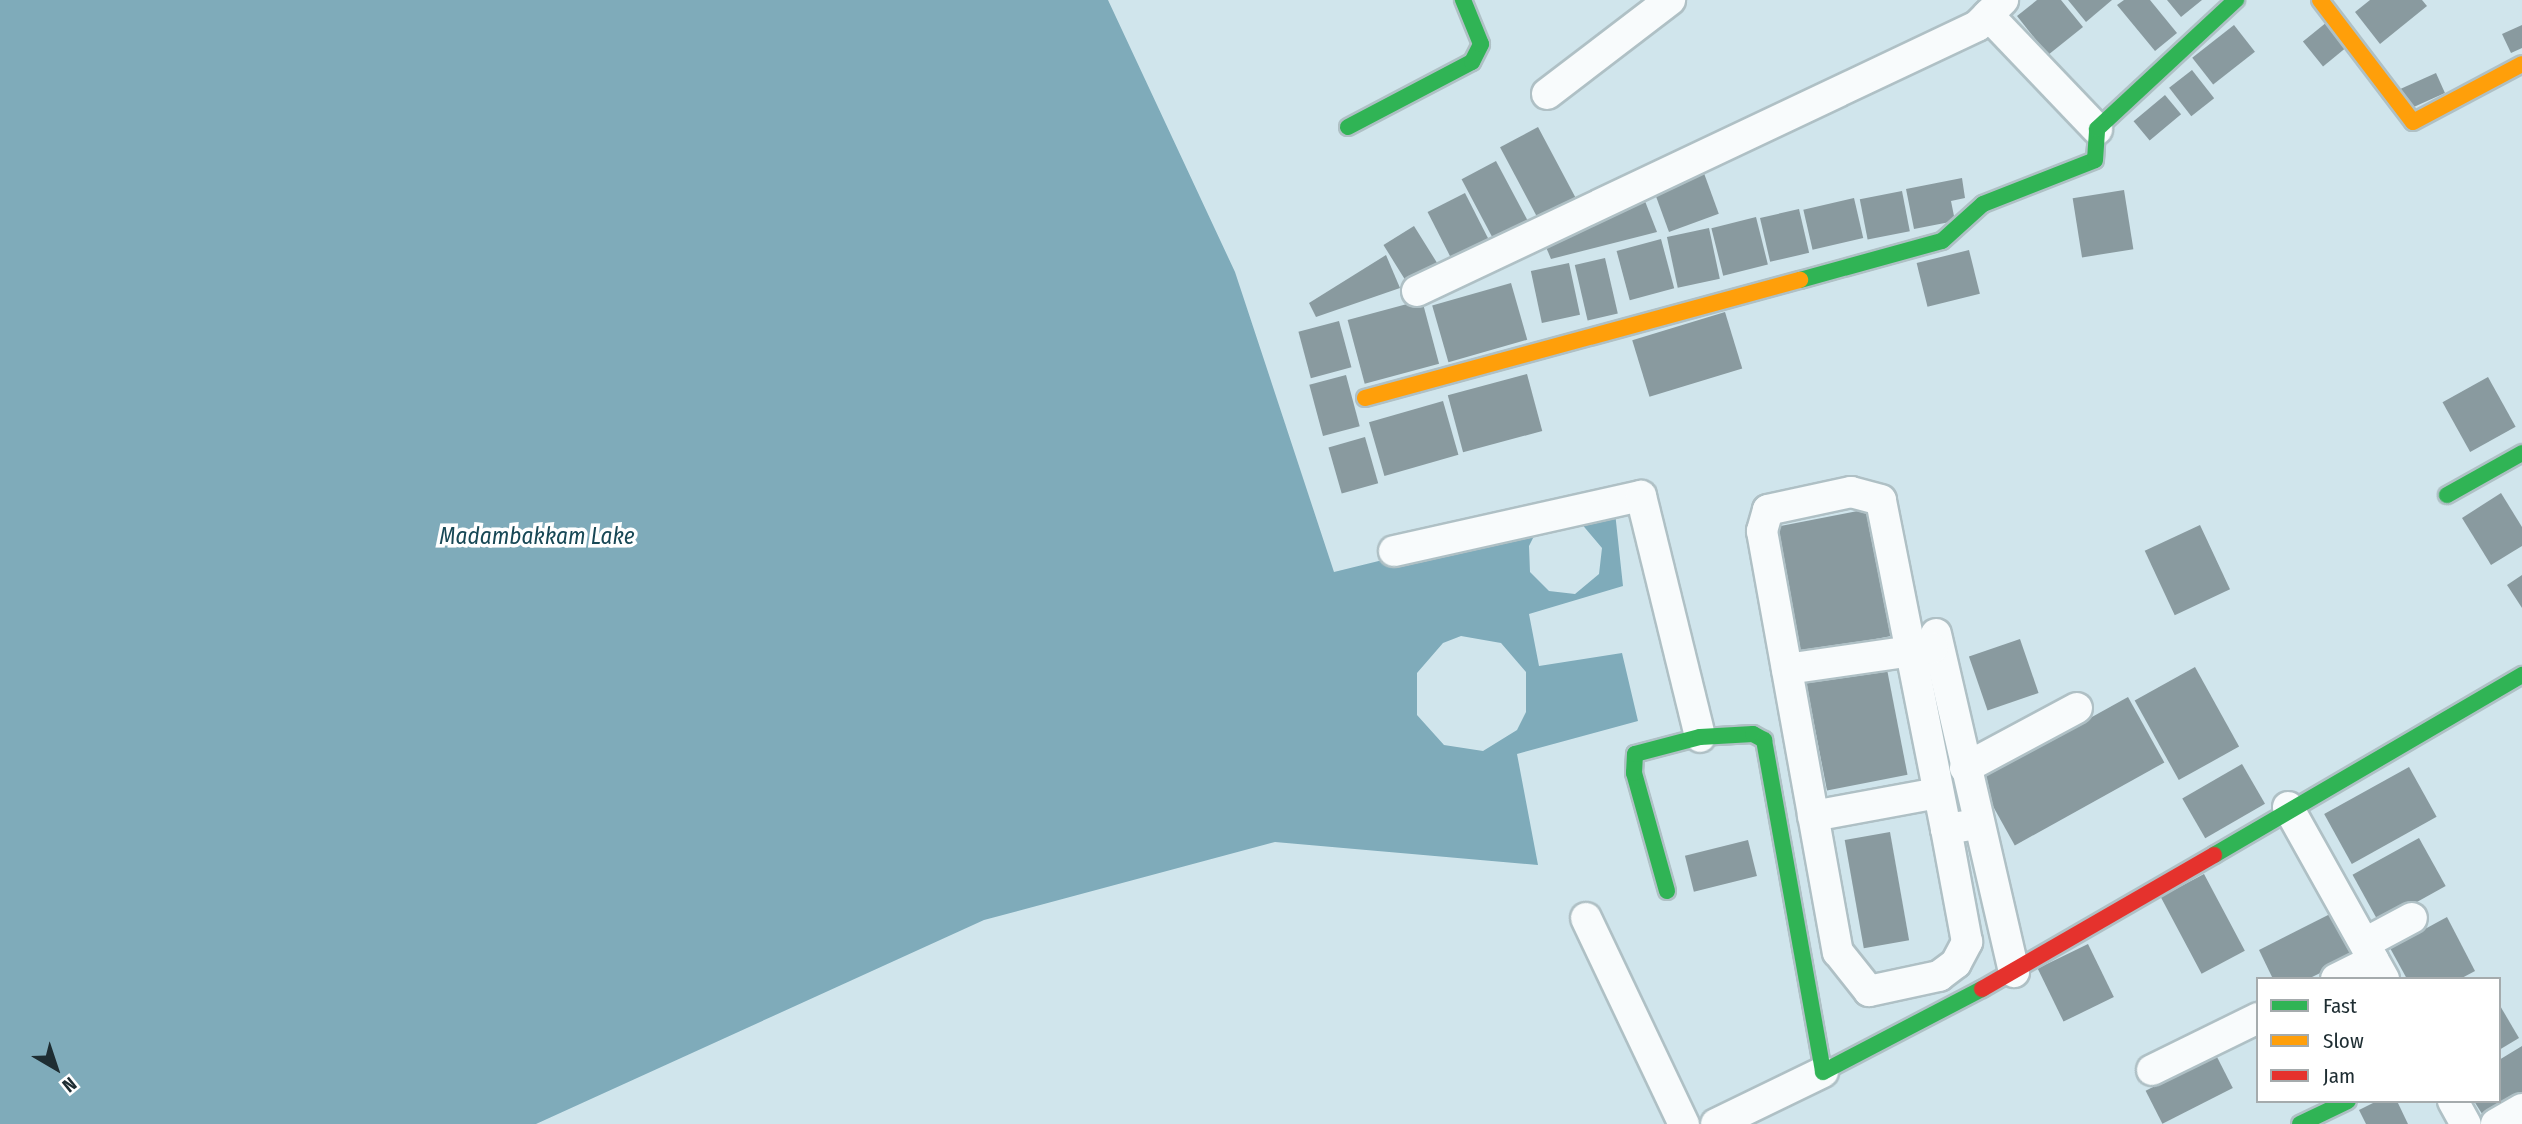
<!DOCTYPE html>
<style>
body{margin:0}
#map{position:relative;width:2522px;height:1124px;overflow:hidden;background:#d0e5ec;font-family:"Fira Sans Condensed",sans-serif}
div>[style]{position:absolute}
.water>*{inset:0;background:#7fabba}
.building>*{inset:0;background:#899a9f;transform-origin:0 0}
.roads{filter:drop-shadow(2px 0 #afc0c5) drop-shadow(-2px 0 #afc0c5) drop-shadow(0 2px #afc0c5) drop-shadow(0 -2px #afc0c5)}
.street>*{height:30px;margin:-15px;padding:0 15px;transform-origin:15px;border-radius:15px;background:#f8fbfc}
.fast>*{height:16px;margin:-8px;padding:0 8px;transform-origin:8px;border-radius:8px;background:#30b455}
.slow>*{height:16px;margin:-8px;padding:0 8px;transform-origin:8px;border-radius:8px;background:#ff9f0a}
.jam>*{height:16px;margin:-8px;padding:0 8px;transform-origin:8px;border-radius:8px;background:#e5322d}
span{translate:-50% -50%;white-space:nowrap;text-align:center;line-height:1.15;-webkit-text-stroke:7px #fff;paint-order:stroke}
.water-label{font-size:23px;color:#184856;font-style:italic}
.legend{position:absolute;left:2256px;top:977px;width:245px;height:126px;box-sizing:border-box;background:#fff;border:2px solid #a5abad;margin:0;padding:9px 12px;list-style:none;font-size:21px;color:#1e2d32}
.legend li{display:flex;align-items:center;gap:14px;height:35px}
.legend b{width:35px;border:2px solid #a5abad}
.north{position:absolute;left:21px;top:1033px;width:70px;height:70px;-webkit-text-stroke:5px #fff;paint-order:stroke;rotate:141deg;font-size:19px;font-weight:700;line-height:28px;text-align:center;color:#1e2d32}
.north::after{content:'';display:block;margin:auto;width:24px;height:32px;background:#1e2d32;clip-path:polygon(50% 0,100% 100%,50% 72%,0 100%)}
</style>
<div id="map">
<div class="water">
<div style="clip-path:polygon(evenodd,0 0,1108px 0,1235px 272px,1334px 572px,1614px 503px,1623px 586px,1529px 614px,1539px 666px,1622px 653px,1638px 721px,1517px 754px,1538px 865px,1275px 842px,984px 920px,536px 1124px,0 1124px,0 0,1580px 522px,1602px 548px,1599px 574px,1575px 594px,1549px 591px,1530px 572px,1529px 546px,1535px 534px,1580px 522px,0 0,1461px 636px,1501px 643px,1526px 672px,1526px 712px,1517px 730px,1483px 751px,1444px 745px,1417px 715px,1417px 673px,1443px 643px,1461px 636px)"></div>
</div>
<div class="building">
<div style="clip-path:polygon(2037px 0,2061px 0,2083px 27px,2048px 55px,2017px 16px)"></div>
<div style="clip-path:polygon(2068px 0,2112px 0,2086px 22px)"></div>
<div style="clip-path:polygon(2124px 0,2150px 0,2177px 33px,2155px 51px,2117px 5px)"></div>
<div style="clip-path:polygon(2167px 0,2202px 0,2181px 17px)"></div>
<div style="clip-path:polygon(2370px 0,2422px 0,2427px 6px,2380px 44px,2355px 12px)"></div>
<div style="left:2327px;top:22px;width:32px;height:31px;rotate:51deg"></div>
<div style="left:2234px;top:25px;width:34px;height:53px;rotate:52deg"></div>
<div style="clip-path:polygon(2522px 25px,2522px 48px,2511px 53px,2502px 34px)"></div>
<div style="left:2192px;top:70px;width:36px;height:29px;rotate:52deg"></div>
<div style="left:2436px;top:73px;width:22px;height:44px;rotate:66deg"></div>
<div style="left:2165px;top:95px;width:25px;height:41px;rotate:50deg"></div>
<div style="left:1538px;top:127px;width:81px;height:43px;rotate:62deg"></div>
<div style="left:1496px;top:161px;width:72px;height:39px;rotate:62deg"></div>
<div style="left:1701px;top:165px;width:52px;height:53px;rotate:70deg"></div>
<div style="clip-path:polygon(1962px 178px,1965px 198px,1951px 201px,1955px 221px,1914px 229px,1906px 189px)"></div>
<div style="left:2124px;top:190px;width:60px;height:52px;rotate:81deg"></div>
<div style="left:1902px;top:191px;width:41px;height:43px;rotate:79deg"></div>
<div style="left:1465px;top:193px;width:62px;height:42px;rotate:63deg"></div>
<div style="clip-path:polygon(1643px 196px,1657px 232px,1551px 259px,1543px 240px)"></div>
<div style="left:1854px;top:198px;width:41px;height:52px;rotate:77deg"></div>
<div style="left:1799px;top:209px;width:45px;height:40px;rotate:77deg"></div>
<div style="left:1756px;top:217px;width:49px;height:46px;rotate:76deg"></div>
<div style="left:1414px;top:226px;width:52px;height:36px;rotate:58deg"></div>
<div style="left:1709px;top:228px;width:52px;height:43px;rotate:78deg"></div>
<div style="left:1661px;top:239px;width:51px;height:46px;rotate:75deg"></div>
<div style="left:1969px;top:250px;width:45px;height:54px;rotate:76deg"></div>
<div style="clip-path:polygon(1386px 255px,1400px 288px,1316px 317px,1309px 303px)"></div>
<div style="left:1605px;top:258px;width:57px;height:31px;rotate:77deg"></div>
<div style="left:1569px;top:263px;width:53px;height:39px;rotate:78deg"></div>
<div style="left:1511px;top:283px;width:59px;height:82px;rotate:74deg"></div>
<div style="left:1422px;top:300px;width:66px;height:77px;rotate:75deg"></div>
<div style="left:1725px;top:312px;width:59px;height:97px;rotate:73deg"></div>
<div style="left:1339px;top:321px;width:48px;height:42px;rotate:75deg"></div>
<div style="left:1527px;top:374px;width:59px;height:82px;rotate:75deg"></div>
<div style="left:1346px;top:375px;width:53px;height:38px;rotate:75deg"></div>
<div style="left:2488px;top:377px;width:57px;height:52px;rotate:61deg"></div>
<div style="left:1443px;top:401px;width:56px;height:77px;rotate:74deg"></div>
<div style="left:1365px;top:437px;width:48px;height:38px;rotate:74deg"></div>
<div style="clip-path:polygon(2501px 493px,2522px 527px,2522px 546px,2491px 565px,2462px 518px)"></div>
<div style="left:1868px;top:509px;width:129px;height:95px;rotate:79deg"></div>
<div style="left:2200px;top:525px;width:71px;height:61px;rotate:65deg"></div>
<div style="clip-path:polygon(2522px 575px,2522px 608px,2507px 585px)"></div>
<div style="left:2020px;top:639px;width:57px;height:54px;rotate:71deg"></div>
<div style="left:1885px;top:659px;width:118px;height:82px;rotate:79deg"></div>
<div style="left:2195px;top:667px;width:91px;height:69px;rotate:61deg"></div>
<div style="left:2128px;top:697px;width:75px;height:171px;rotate:61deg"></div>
<div style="left:2242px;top:764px;width:46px;height:69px;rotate:60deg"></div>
<div style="left:2409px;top:767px;width:57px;height:97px;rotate:61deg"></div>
<div style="left:1890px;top:832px;width:110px;height:46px;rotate:80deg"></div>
<div style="left:2419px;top:838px;width:55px;height:76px;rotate:61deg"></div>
<div style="left:1748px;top:840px;width:37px;height:65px;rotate:76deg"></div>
<div style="left:2204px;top:874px;width:87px;height:49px;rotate:62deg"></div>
<div style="clip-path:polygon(2336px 911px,2359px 954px,2308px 979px,2273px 979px,2259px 950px)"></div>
<div style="clip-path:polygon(2447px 917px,2475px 971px,2460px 979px,2407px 979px,2390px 948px)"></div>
<div style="left:2088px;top:944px;width:59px;height:56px;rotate:64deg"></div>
<div style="clip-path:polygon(2499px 1004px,2519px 1038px,2499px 1050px)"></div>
<div style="clip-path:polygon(2522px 1046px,2522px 1093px,2484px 1117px,2474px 1101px,2499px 1101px,2499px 1060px)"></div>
<div style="left:2216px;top:1055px;width:37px;height:79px;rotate:63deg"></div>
<div style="clip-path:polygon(2377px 1101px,2397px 1101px,2408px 1124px,2366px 1124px,2359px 1110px)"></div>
</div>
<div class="roads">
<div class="street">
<div style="left:1988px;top:15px;width:158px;rotate:46.3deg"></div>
<div style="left:1547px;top:94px;width:155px;rotate:-37.4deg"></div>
<div style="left:1417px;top:291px;width:620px;rotate:-25.32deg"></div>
<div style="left:1977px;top:26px;width:37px;rotate:-45deg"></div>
<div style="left:1394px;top:551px;width:253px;rotate:-12.6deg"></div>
<div style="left:1641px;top:496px;width:248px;rotate:76.2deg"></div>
<div style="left:1936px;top:634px;width:347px;rotate:77deg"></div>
<div style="left:1787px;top:669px;width:147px;rotate:-8.2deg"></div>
<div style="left:1965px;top:768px;width:127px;rotate:-28.2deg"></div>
<div style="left:2288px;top:807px;width:197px;rotate:60.8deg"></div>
<div style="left:1813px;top:816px;width:127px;rotate:-10.4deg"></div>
<div style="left:1946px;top:829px;width:335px;rotate:-101.2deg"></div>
<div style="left:1881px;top:500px;width:31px;rotate:-165deg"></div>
<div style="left:1851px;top:492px;width:85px;rotate:167.8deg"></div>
<div style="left:1768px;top:510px;width:22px;rotate:106deg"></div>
<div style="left:1762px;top:531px;width:428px;rotate:79.8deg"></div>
<div style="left:1838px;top:952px;width:50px;rotate:51.5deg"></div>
<div style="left:1869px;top:991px;width:72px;rotate:-12.1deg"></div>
<div style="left:1939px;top:976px;width:21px;rotate:-37deg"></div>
<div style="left:1956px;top:963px;width:24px;rotate:-62deg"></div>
<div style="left:1967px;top:942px;width:115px;rotate:-100.5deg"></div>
<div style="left:1946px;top:829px;width:32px;rotate:-9deg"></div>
<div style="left:1586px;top:918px;width:228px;rotate:64.6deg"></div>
<div style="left:2365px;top:943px;width:53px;rotate:-28deg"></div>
<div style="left:2336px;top:979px;width:42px;rotate:-26.6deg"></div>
<div style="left:2152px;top:1070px;width:118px;rotate:-26.1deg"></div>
<div style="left:2453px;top:1101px;width:26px;rotate:61deg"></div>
<div style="left:1716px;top:1124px;width:119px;rotate:-25.9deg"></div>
<div style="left:2496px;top:1124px;width:30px;rotate:-30deg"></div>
</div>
<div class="fast">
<div style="left:1348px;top:127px;width:140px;rotate:-27.7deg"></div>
<div style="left:1472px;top:62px;width:20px;rotate:-63deg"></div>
<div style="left:1481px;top:44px;width:48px;rotate:-112.2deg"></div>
<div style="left:1800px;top:280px;width:147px;rotate:-15.4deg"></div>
<div style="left:1942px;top:241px;width:55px;rotate:-42.1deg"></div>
<div style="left:1983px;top:204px;width:120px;rotate:-21.4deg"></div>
<div style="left:2095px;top:160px;width:31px;rotate:-86deg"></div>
<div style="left:2097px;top:129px;width:190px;rotate:-42.9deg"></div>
<div style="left:2447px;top:495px;width:86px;rotate:-29.2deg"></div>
<div style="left:2214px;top:855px;width:357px;rotate:-30.3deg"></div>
<div style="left:1667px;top:891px;width:123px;rotate:-105.6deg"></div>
<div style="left:1634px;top:773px;width:19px;rotate:-87deg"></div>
<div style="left:1635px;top:754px;width:67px;rotate:-14.7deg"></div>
<div style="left:1700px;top:737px;width:53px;rotate:-3.2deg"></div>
<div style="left:1753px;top:734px;width:13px;rotate:29deg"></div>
<div style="left:1764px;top:740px;width:337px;rotate:79.9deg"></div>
<div style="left:1823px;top:1072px;width:179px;rotate:-27.6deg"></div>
<div style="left:2300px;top:1124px;width:53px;rotate:-25.6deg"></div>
</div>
<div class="slow">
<div style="left:2320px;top:0;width:153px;rotate:52.7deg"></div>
<div style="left:2413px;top:122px;width:123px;rotate:-28deg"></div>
<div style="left:1365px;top:398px;width:451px;rotate:-15.2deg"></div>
</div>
<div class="jam">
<div style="left:1982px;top:989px;width:268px;rotate:-30deg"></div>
</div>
</div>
<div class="water-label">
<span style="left:537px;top:536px">Madambakkam Lake</span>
</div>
<ul class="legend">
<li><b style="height:9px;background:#30b455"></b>Fast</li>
<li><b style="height:9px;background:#ff9f0a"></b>Slow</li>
<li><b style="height:9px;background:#e5322d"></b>Jam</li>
</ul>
<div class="north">N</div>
</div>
